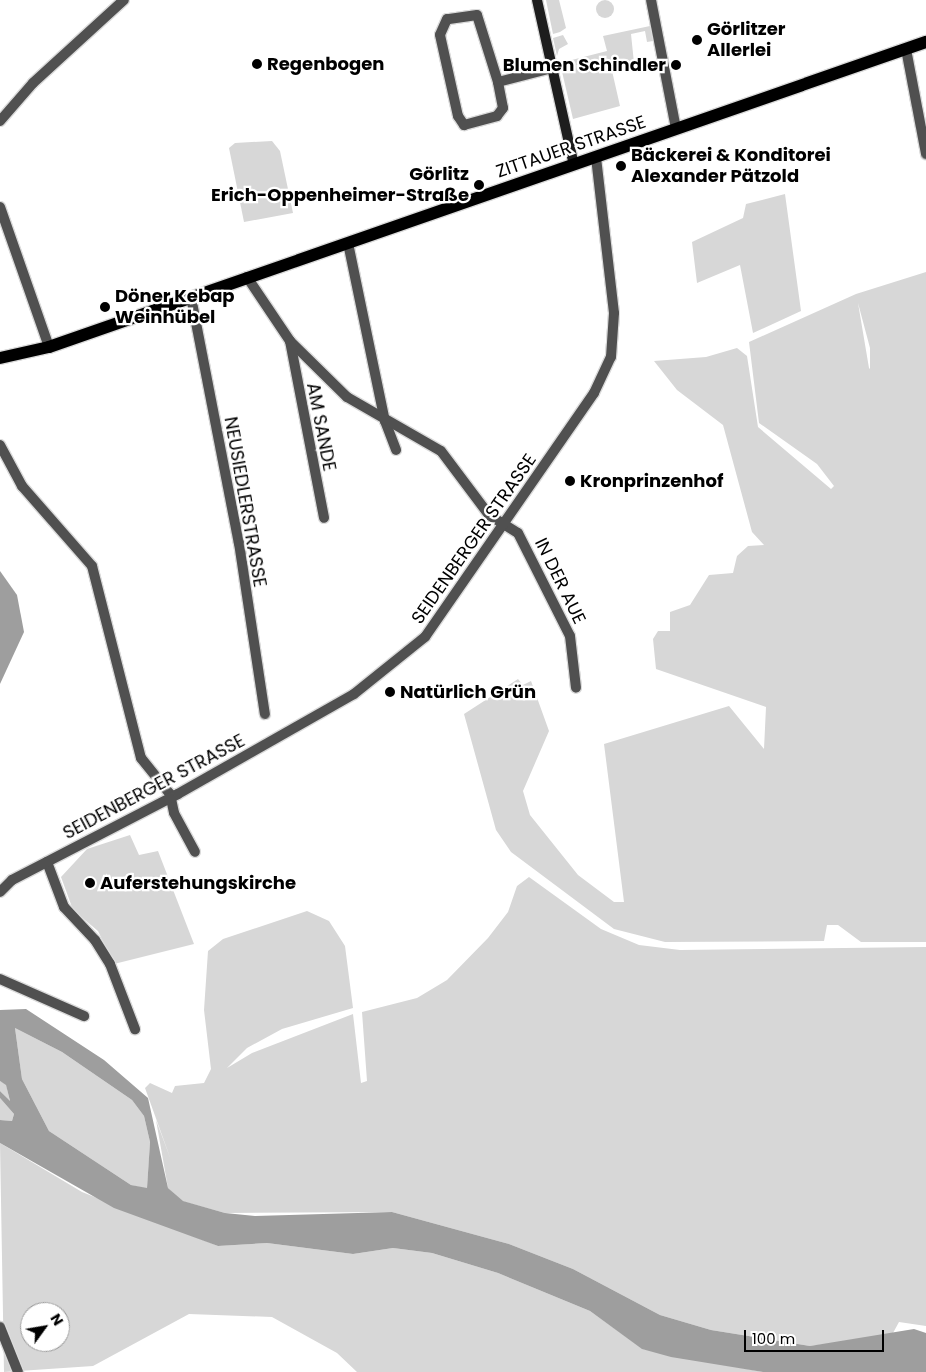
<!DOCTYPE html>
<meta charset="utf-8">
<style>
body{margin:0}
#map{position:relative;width:926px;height:1372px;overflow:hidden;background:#fff;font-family:Poppins,sans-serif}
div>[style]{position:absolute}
.green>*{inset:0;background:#d7d7d7}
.round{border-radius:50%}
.water>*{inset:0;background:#9e9e9e}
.roads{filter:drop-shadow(1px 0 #dbdbdb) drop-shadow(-1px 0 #dbdbdb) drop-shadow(0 1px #dbdbdb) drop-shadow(0 -1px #dbdbdb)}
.street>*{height:10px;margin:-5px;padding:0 5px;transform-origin:5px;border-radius:5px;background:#505050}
.secondary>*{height:10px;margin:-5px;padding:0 5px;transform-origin:5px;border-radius:5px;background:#1d1d1d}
.primary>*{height:12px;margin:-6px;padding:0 6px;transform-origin:6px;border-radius:6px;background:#000}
.dots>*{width:14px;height:14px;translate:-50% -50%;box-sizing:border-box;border:2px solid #fff;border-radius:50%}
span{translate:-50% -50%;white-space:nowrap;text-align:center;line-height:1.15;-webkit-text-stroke:4.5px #fff;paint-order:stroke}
.poi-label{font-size:18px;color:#000;font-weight:700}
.left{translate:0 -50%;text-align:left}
.right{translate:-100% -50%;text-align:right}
.street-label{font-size:18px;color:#000}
.north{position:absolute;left:20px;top:1302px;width:50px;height:50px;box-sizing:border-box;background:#fff;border:1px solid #999;border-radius:50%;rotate:58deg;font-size:14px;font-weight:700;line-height:20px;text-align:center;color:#000}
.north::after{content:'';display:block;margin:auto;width:18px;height:22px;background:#000;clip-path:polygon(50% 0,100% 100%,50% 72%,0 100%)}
.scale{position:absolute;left:744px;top:1330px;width:140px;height:22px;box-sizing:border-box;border:2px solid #000;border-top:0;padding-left:6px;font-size:15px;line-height:18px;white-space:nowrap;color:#000;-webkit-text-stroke:4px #fff;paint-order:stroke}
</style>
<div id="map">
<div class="green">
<div class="round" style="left:596px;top:0;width:18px;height:18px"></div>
<div style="clip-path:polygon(546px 0,559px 0,566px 28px,560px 32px,553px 34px)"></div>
<div style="clip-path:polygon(650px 26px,653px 41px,647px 42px,645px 31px,631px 34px,634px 63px,614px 67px,610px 62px,620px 106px,573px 119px,560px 63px,607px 51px,603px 36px)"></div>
<div style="clip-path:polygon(563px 35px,568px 44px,559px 49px,557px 56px,553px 38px)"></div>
<div style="clip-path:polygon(272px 141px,280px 151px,293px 213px,244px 222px,229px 148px,235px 143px)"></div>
<div style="clip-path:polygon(785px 194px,801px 311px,753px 333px,740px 265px,697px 283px,692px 242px,743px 218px,746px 204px)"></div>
<div style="clip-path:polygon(evenodd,926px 272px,926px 942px,861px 942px,838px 925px,827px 925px,824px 941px,665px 942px,614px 929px,511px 852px,496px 830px,464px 714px,518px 679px,523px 685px,531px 681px,549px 731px,523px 791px,530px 815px,578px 875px,614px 902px,624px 902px,604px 744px,729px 706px,764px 749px,766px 707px,656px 669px,653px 639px,658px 631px,670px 631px,670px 612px,690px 605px,709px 575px,733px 573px,737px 556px,748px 546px,764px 545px,752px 532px,723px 425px,677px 390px,654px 361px,706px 357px,737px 348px,747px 356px,758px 427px,831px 489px,834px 486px,817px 464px,759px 423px,749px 342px,856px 294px,926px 272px,858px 303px,870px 348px,870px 369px,869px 368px,858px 303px)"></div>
<div style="clip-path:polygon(130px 835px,139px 855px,158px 851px,194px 944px,114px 964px,98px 931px,73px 910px,61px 877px,87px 849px)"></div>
<div style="clip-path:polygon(529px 877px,601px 929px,639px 945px,680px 950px,926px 947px,926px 1326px,899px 1322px,893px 1333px,883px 1337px,810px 1346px,711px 1330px,660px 1315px,573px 1269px,509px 1244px,392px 1212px,225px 1213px,182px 1201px,168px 1188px,156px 1120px,171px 1160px,145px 1088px,150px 1083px,172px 1093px,175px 1086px,204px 1083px,211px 1069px,204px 1010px,208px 951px,223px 939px,307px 911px,329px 921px,345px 946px,353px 1008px,282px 1029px,247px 1048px,227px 1068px,252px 1053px,353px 1014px,361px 1083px,367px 1081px,362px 1012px,417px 998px,447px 980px,488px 938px,508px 912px,517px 886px)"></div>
<div style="clip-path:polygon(15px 1028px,62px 1052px,132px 1100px,144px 1116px,150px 1142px,147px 1189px,131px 1185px,49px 1131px,22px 1079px)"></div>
<div style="clip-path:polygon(0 1081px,6px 1084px,10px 1102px,0 1091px)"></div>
<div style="clip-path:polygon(0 1098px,14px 1114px,12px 1121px,0 1120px)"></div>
<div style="clip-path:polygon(evenodd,0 1143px,82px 1192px,218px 1246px,267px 1243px,353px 1254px,393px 1248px,432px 1253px,498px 1273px,590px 1311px,643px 1349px,763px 1372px,357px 1372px,337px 1353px,272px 1317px,189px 1314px,93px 1366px,4px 1372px,0 1143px,30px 1312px,60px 1312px,60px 1342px,30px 1342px,30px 1312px)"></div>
</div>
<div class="water">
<div style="clip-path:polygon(0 571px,17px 595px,24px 632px,0 684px)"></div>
<div style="clip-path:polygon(evenodd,26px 1009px,104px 1060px,148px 1098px,168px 1188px,183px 1201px,225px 1213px,255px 1216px,392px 1212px,509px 1244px,573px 1269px,660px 1315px,711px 1330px,810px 1346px,914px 1329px,926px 1333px,926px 1372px,763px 1372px,671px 1357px,642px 1349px,590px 1311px,498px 1273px,432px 1253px,393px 1248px,353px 1254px,267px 1243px,218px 1246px,114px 1208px,0 1143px,0 1120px,12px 1121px,14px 1114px,0 1098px,0 1091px,10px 1101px,6px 1085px,0 1081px,0 1010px,26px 1009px,15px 1028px,62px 1052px,132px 1100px,144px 1116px,150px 1142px,147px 1188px,131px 1185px,49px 1131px,22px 1079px,15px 1028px)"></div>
</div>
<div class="roads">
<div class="street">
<div style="left:651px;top:0;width:131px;rotate:79deg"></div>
<div style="left:906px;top:49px;width:107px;rotate:79.2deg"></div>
<div style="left:498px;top:82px;width:70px;rotate:-107.4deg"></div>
<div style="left:477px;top:15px;width:30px;rotate:172deg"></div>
<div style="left:447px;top:19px;width:17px;rotate:114deg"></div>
<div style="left:440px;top:35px;width:83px;rotate:77.5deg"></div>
<div style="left:458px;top:116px;width:11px;rotate:56deg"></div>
<div style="left:464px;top:125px;width:34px;rotate:-15deg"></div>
<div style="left:497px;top:116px;width:10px;rotate:-53deg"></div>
<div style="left:503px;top:108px;width:26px;rotate:-101deg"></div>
<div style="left:498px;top:82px;width:56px;rotate:-14.5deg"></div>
<div style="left:0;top:121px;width:50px;rotate:-49deg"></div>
<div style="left:33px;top:83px;width:123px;rotate:-42.4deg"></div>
<div style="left:0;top:207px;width:148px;rotate:70.7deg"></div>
<div style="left:348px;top:243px;width:182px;rotate:78.3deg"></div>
<div style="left:385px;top:421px;width:31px;rotate:69deg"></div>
<div style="left:247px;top:277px;width:77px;rotate:56.1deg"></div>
<div style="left:290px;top:341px;width:80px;rotate:44.5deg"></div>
<div style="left:347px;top:397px;width:108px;rotate:29.9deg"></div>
<div style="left:441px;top:451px;width:80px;rotate:53.1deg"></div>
<div style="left:489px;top:515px;width:34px;rotate:32deg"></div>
<div style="left:518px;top:533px;width:115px;rotate:63.2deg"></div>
<div style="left:570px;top:636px;width:52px;rotate:83.4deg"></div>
<div style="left:191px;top:297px;width:251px;rotate:79deg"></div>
<div style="left:239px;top:543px;width:173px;rotate:81.4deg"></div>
<div style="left:290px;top:341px;width:180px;rotate:79.1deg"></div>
<div style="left:0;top:445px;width:47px;rotate:61.8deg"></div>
<div style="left:22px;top:486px;width:106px;rotate:48.8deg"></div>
<div style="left:92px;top:566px;width:198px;rotate:75.7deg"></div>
<div style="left:141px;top:758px;width:46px;rotate:51.1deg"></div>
<div style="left:170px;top:794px;width:19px;rotate:78deg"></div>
<div style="left:174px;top:813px;width:44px;rotate:61.7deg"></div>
<div style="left:47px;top:862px;width:48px;rotate:69.3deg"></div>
<div style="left:64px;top:907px;width:45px;rotate:46.8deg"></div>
<div style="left:95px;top:940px;width:28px;rotate:58deg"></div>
<div style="left:110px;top:964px;width:70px;rotate:69deg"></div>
<div style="left:0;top:892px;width:17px;rotate:-45deg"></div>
<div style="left:12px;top:880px;width:187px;rotate:-27.4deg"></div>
<div style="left:178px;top:794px;width:202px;rotate:-29.6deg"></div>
<div style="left:354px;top:694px;width:91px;rotate:-38.8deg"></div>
<div style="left:425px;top:637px;width:297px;rotate:-55.3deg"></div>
<div style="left:594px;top:393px;width:40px;rotate:-65deg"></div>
<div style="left:611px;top:357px;width:44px;rotate:-86.1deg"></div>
<div style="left:614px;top:313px;width:157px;rotate:-96.6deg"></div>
<div style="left:0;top:979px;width:92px;rotate:23.8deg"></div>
<div style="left:0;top:1327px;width:48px;rotate:68.2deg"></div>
</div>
<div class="secondary">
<div style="left:537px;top:0;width:169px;rotate:77.4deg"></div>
</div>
<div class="primary">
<div style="left:0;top:358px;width:50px;rotate:-12.7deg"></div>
<div style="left:49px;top:347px;width:929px;rotate:-19.18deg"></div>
</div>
</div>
<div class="dots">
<div style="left:697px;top:40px;background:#000"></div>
<div style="left:257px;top:64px;background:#000"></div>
<div style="left:676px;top:65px;background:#000"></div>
<div style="left:621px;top:166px;background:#000"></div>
<div style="left:479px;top:185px;background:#000"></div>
<div style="left:105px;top:307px;background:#000"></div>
<div style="left:570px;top:481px;background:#000"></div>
<div style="left:390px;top:692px;background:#000"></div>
<div style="left:90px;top:883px;background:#000"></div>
</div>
<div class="poi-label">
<span class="left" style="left:707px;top:40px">Görlitzer<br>Allerlei</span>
<span class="left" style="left:267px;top:64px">Regenbogen</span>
<span class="right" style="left:666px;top:65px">Blumen Schindler</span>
<span class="left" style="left:631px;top:166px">Bäckerei &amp; Konditorei<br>Alexander Pätzold</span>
<span class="right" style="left:469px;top:185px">Görlitz<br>Erich-Oppenheimer-Straße</span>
<span class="left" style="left:115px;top:307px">Döner Kebap<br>Weinhübel</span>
<span class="left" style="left:580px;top:481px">Kronprinzenhof</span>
<span class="left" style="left:400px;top:692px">Natürlich Grün</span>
<span class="left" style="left:100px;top:883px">Auferstehungskirche</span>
</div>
<div class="street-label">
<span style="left:571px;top:147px;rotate:-19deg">ZITTAUER STRASSE</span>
<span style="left:321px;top:427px;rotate:79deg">AM SANDE</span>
<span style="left:245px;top:502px;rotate:80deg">NEUSIEDLERSTRASSE</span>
<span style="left:474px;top:539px;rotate:-55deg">SEIDENBERGER STRASSE</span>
<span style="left:560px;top:581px;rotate:64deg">IN DER AUE</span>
<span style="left:154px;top:787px;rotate:-28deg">SEIDENBERGER STRASSE</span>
</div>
<div class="north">N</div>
<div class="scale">100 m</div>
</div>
